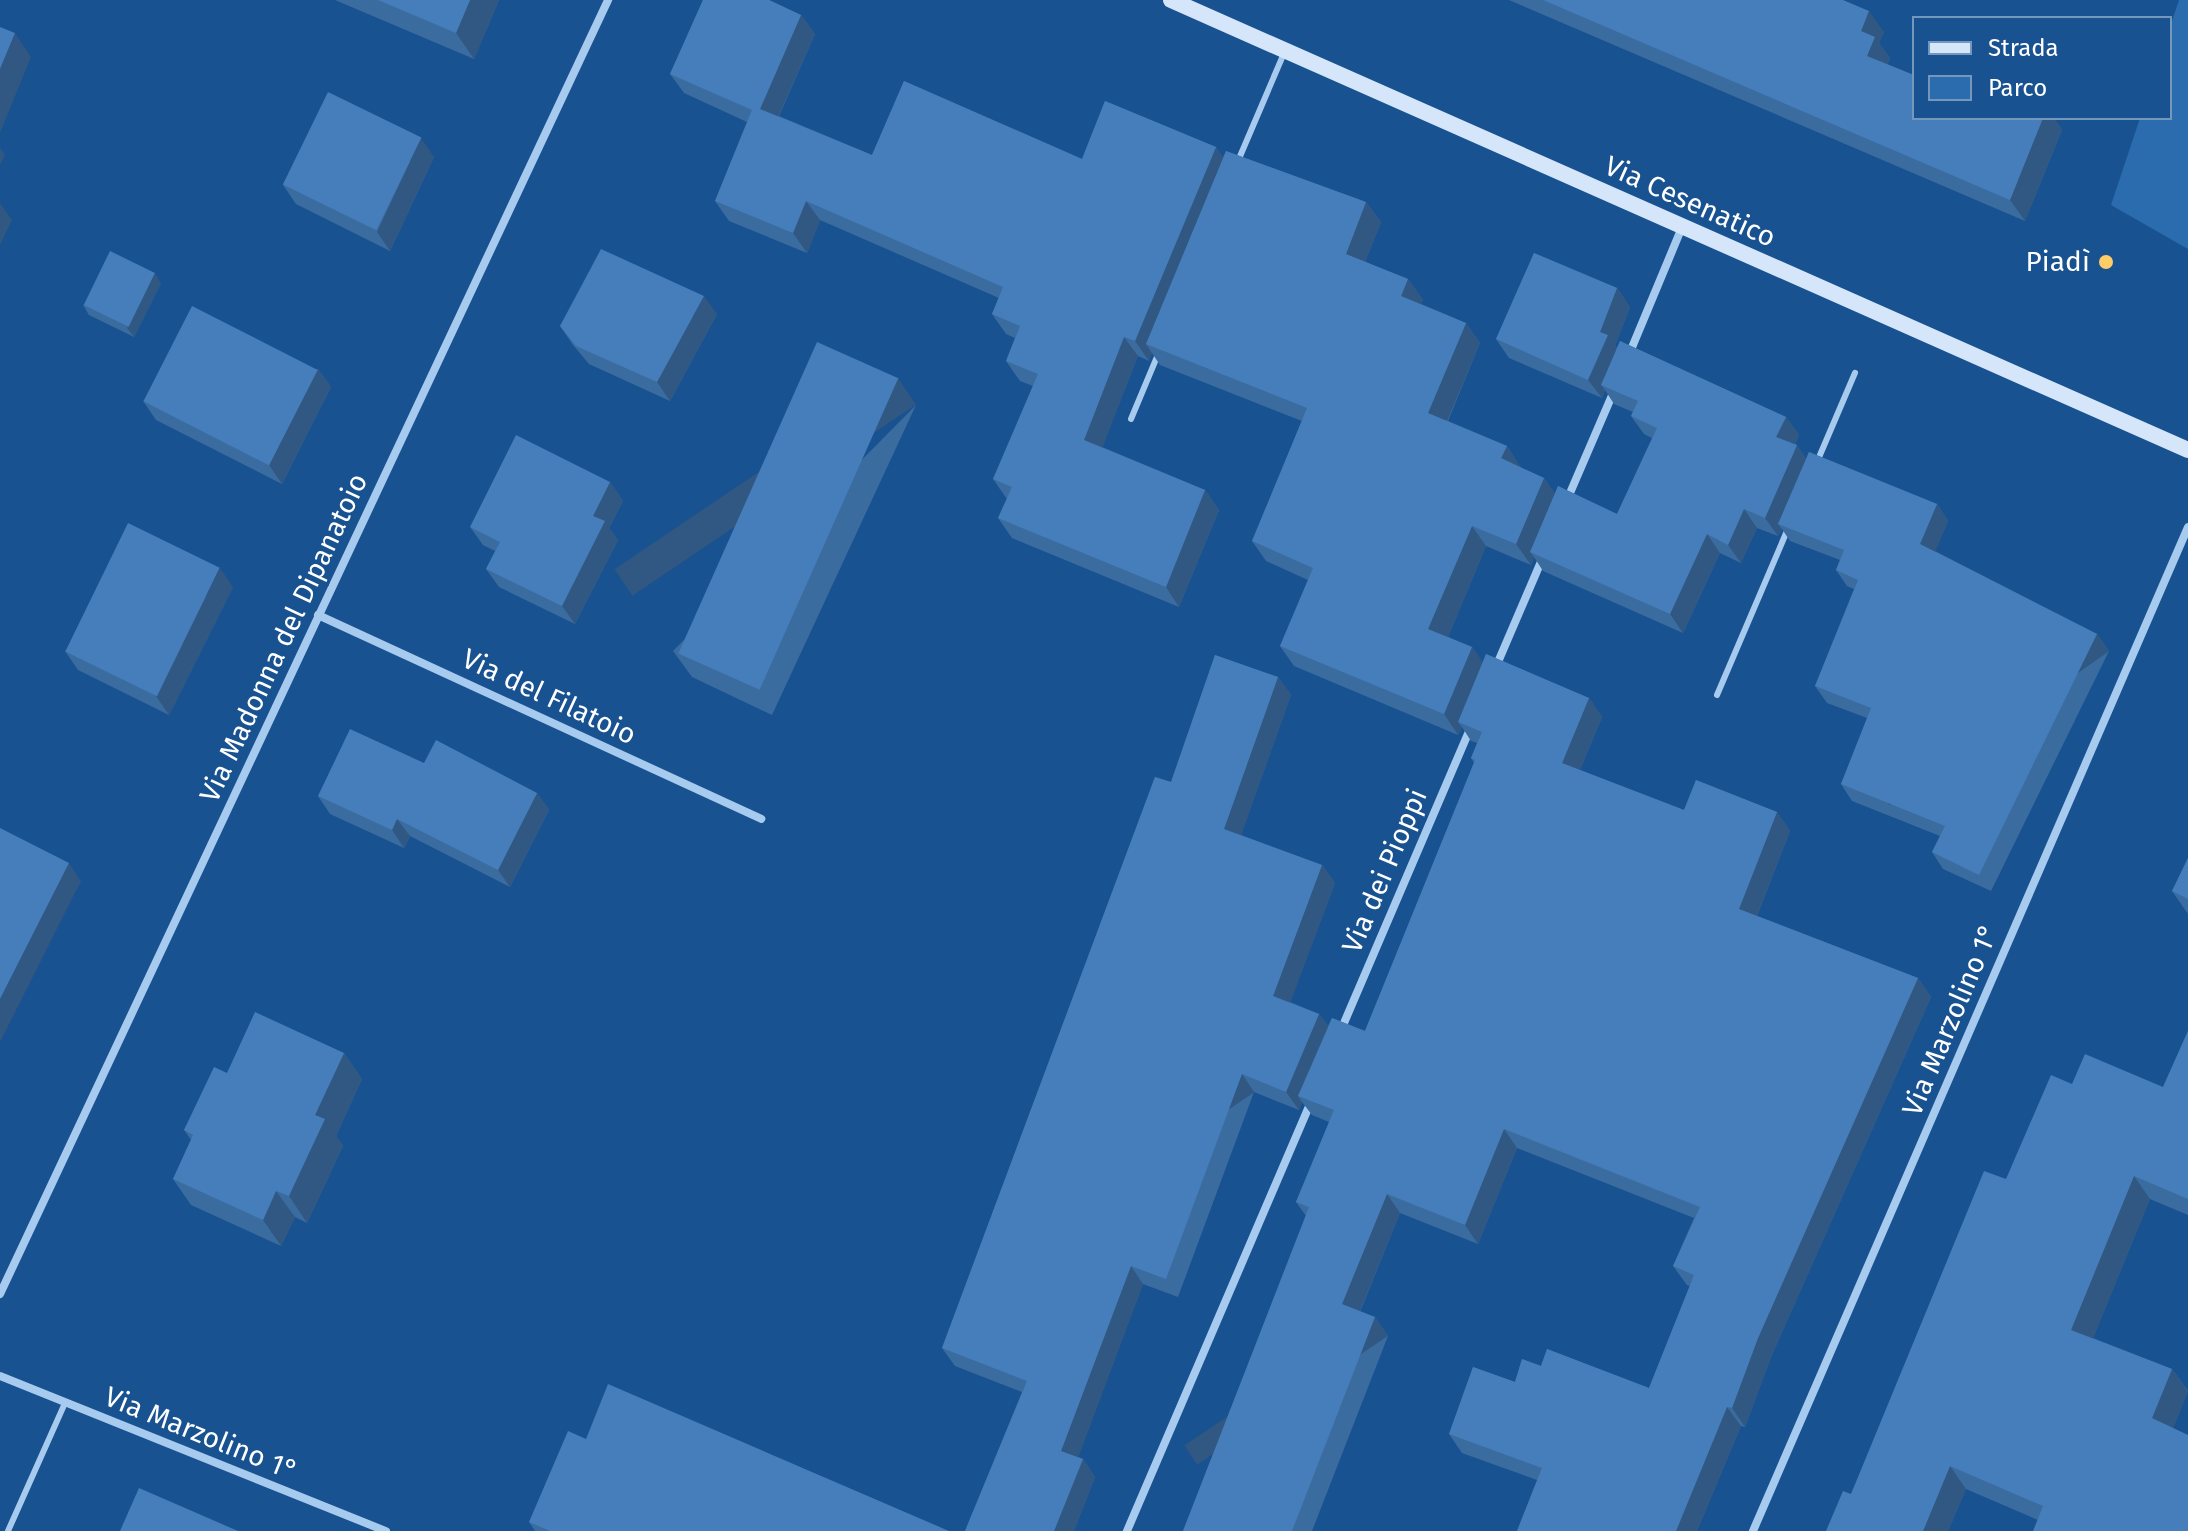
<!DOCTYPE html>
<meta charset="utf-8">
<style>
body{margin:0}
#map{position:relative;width:2188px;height:1531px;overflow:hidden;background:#195290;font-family:"Fira Sans",sans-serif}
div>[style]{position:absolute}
.green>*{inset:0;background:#2b6caf}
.lane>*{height:6px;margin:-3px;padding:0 3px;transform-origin:3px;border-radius:3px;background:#a7caef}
.street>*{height:8px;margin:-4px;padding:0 4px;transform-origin:4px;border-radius:4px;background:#a7caef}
.secondary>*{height:16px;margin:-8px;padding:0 8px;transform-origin:8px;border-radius:8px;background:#d5e6fb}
.wall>*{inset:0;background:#3b6ca0}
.shaded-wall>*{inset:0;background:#305882;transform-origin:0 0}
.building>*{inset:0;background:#457eba;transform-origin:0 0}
.dots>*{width:22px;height:22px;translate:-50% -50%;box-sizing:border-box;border:4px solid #195290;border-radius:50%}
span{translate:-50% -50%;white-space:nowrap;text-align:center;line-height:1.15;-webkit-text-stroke:6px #195290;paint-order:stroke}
.street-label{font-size:28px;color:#fff}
.poi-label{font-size:28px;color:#fff}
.right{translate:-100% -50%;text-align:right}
.legend{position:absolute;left:1912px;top:16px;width:260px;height:104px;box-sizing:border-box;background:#195290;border:2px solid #7597bc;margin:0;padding:10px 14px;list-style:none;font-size:24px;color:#fff}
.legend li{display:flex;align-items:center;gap:16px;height:40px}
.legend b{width:40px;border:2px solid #7597bc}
</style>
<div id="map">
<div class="green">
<div style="clip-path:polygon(2179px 0,2188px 0,2188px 249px,2111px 205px,2140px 118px,2170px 118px,2170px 27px)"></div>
</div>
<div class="lane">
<div style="left:1238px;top:161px;width:117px;rotate:-66.9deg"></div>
<div style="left:1131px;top:419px;width:73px;rotate:-67.3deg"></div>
<div style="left:1817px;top:462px;width:97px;rotate:-66.9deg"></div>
<div style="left:1717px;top:695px;width:178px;rotate:-66.9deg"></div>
<div style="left:8px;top:1531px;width:140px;rotate:-66deg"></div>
</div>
<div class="street">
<div style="left:1628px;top:357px;width:141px;rotate:-67.4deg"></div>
<div style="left:1567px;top:500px;width:119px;rotate:-66.7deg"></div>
<div style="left:318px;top:615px;width:488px;rotate:24.7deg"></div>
<div style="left:1495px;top:669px;width:122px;rotate:-66.8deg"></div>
<div style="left:1341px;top:1030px;width:331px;rotate:-66.8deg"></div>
<div style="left:0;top:1294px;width:1430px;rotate:-64.83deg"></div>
<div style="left:0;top:1376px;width:416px;rotate:21.9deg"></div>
<div style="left:1127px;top:1531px;width:468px;rotate:-66.8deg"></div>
<div style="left:1753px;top:1531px;width:1094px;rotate:-66.57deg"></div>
</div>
<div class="secondary">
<div style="left:1171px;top:0;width:1112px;rotate:23.87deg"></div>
</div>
<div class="wall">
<div style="clip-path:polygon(335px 0,499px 0,474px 59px)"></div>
<div style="clip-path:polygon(703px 0,769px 0,801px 15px,815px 34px,779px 116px,872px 155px,904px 81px,1082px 159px,1105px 101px,1216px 147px,1223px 158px,1226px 151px,1366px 202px,1381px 222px,1365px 262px,1408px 279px,1423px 300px,1421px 304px,1466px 323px,1480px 343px,1448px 421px,1507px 446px,1521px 468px,1544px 478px,1555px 494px,1558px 486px,1617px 514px,1652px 438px,1644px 434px,1631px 416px,1633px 412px,1614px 404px,1605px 390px,1602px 398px,1509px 358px,1496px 339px,1534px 253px,1617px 288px,1630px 307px,1615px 346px,1617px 348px,1620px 341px,1786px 417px,1799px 435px,1795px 444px,1797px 445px,1806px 459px,1809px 452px,1937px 504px,1948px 521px,1935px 551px,2097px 634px,2109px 651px,1991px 891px,1943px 869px,1932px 852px,1940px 836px,1852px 801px,1841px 784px,1867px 718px,1827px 703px,1815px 686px,1854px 589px,1847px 586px,1836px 570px,1840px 560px,1790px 541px,1782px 529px,1778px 536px,1757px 528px,1741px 563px,1720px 553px,1683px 633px,1543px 571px,1534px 557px,1531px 565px,1486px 546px,1448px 637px,1472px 647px,1483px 663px,1486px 654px,1589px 698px,1602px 717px,1580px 770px,1684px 810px,1696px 780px,1777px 812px,1790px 831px,1757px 916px,1918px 978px,1931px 997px,1771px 1357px,1745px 1427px,1741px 1426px,1697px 1531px,1517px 1531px,1537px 1480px,1462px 1453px,1449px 1434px,1473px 1367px,1515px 1382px,1522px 1359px,1541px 1366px,1547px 1349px,1649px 1388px,1690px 1286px,1687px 1285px,1673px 1266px,1694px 1218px,1517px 1148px,1478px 1244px,1400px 1213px,1360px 1312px,1375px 1317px,1388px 1336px,1312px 1531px,1183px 1531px,1306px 1216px,1296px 1202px,1329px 1122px,1312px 1115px,1302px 1102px,1299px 1110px,1254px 1092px,1178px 1297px,1143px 1284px,1078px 1457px,1083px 1459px,1095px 1477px,1074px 1531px,965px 1531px,1022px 1392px,955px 1366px,942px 1348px,1155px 777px,1171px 782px,1215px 655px,1278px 677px,1291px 695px,1241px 835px,1322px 865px,1335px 883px,1290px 1002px,1319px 1014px,1328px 1026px,1332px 1018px,1365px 1031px,1474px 763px,1471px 758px,1477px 743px,1471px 741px,1462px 727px,1458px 735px,1294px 666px,1280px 646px,1308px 580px,1266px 561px,1252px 541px,1302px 421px,1160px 365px,1152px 353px,1149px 361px,1138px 356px,1102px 447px,1205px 490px,1219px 510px,1179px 607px,1012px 538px,998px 518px,1007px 499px,993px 479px,1033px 386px,1020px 381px,1006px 361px,1015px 338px,1006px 334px,992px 314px,999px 298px,820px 220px,807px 253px,729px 221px,715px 201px,747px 122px,684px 93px,670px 74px)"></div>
<div style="clip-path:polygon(1509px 0,1843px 0,1884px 32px,1879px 43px,1890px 58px,1887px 65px,1914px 118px,2054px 118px,2062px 130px,2025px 221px)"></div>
<div style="clip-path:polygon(434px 157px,390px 251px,296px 204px,283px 185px)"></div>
<div style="clip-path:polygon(161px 283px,134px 337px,89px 315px,83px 305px)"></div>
<div style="clip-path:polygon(717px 314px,670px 401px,589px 364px,573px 345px,560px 326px)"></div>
<div style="clip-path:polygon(318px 369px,331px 387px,282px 484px,156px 420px,143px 401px)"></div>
<div style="clip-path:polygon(916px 405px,772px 715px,692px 677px,673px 651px)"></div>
<div style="clip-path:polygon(610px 482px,623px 501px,609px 528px,618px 540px,575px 624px,499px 587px,486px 569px,495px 551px,483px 545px,470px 527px)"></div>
<div style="clip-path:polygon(233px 587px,169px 715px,78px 670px,65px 651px)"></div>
<div style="clip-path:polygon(424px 763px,537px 793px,549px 810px,510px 887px,410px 836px,404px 848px,330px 814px,318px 796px)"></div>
<div style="clip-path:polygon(2188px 858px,2188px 914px,2172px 891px)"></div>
<div style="clip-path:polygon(2188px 1031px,2188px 1215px,2150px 1199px,2093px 1338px,2172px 1369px,2188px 1391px,2173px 1428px,2038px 1520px,1966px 1489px,1948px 1531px,1826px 1531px,1851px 1494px,2006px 1179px,2072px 1084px,2163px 1087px)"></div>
<div style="clip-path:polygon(344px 1053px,362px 1079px,336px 1136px,343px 1146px,307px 1223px,295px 1217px,281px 1246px,191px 1205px,173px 1179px,191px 1140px,184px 1130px,227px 1073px)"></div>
<div style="clip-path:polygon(586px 1439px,949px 1531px,535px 1531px,529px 1522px)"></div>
</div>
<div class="shaded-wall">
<div style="clip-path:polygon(470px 0,499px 0,474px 59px,456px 33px)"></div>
<div style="clip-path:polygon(1869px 11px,1884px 32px,1879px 43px,1890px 58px,1882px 77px,1867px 56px,1861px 31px)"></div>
<div style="clip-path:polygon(801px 15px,815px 34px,773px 128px,760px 109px)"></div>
<div style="clip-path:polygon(15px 33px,31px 57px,0 133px,0 69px)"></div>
<div style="clip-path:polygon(2043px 118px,2054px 118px,2062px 130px,2025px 221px,2010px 200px)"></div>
<div style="clip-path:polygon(421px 138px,434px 157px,390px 251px,377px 232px)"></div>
<div style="clip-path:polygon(1216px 147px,1230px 167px,1146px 344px,1152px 353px,1149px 361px,1135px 341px)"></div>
<div style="clip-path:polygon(0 148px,5px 155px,0 165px)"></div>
<div style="clip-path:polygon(806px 201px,820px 220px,807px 253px,793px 233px)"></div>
<div style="clip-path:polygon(1366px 202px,1381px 222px,1360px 274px,1346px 254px)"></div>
<div style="clip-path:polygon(0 203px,12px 220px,0 245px)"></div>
<div style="clip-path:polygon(155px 273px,161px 283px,134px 337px,127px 328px)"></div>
<div style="clip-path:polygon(1408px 279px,1423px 300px,1416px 316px,1401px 296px)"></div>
<div style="clip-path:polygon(1617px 288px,1630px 307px,1615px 346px,1621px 354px,1601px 385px,1605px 390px,1602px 398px,1588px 380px,1600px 332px)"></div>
<div style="clip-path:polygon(704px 296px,717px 314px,670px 401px,657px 382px)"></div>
<div style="clip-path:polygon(1466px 323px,1480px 343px,1442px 433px,1428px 413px)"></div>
<div style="clip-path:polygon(1124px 337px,1138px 356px,1098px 459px,1084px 440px)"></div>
<div style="clip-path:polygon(318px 369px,331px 387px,282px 484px,269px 465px)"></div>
<div style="left:898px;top:378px;width:32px;height:342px;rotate:56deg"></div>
<div style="clip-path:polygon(1786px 417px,1799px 435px,1790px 455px,1776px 437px)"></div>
<div style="clip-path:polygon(1797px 445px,1810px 464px,1778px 524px,1782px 529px,1778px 536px,1765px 518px)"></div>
<div style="clip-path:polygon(1507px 446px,1521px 467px,1516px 479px,1501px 458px)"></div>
<div style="clip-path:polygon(1544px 478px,1559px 499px,1530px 552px,1534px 557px,1531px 565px,1516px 544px)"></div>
<div style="clip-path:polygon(610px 482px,623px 501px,609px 528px,618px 540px,575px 624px,562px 606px,593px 516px)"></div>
<div style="clip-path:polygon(1205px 490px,1219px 510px,1179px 607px,1166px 587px)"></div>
<div style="clip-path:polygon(1937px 504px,1948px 521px,1932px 560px,1920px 544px)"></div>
<div style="clip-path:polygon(1744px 509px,1757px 528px,1741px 563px,1728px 545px)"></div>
<div style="clip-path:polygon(1472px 526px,1486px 546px,1443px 649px,1428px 629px)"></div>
<div style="clip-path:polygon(1707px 534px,1720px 553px,1683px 633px,1670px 614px)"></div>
<div style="clip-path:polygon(220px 568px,233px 587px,169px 715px,156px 696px)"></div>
<div style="left:2097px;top:634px;width:21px;height:268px;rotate:55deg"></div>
<div style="clip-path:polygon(1472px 647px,1487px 668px,1458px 722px,1462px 727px,1458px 735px,1444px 714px)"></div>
<div style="clip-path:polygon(1278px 677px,1291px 695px,1237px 847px,1224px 829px)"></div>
<div style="clip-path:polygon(1589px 698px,1602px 717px,1575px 782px,1562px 763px)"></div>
<div style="clip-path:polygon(537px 793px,549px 810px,510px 887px,498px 870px)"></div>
<div style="clip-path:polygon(1777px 812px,1790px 831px,1752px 928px,1739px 909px)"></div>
<div style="clip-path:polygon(397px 819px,410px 836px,404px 848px,392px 830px)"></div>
<div style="clip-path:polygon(69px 863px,81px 881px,0 1042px,0 999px)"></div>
<div style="clip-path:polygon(1322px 865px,1335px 883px,1286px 1014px,1273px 996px)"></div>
<div style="clip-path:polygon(1918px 978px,1931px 997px,1771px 1357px,1745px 1427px,1732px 1408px,1758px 1338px)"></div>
<div style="clip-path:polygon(1319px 1014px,1332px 1032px,1298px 1096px,1302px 1102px,1299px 1110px,1286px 1092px)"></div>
<div style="clip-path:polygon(344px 1053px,362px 1079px,336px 1136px,343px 1146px,307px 1223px,289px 1196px,315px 1115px)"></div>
<div style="left:1242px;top:1074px;width:22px;height:219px;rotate:56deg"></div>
<div style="clip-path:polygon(1504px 1129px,1517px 1148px,1478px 1244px,1465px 1225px)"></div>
<div style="clip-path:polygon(2134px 1176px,2150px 1199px,2087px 1353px,2071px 1330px)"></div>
<div style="clip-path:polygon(276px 1191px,295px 1217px,281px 1246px,263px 1220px)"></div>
<div style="clip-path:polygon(1387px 1194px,1400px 1213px,1355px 1323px,1342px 1304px)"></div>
<div style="clip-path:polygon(1131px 1266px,1143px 1284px,1074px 1469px,1061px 1451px)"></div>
<div style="left:1375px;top:1317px;width:23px;height:230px;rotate:56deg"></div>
<div style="clip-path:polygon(2172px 1369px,2188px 1392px,2168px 1441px,2152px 1418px)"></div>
<div style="clip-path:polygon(1727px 1407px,1741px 1426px,1697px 1531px,1676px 1531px)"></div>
<div style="clip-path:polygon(1083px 1459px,1095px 1477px,1074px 1531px,1054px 1531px)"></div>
<div style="clip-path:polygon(1950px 1466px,1966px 1489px,1948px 1531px,1923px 1531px)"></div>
</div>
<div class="building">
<div style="clip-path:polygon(378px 0,470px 0,456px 33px)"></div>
<div style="clip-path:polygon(703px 0,769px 0,801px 15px,760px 109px,872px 155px,904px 81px,1082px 159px,1105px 101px,1216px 147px,1135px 341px,1124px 337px,1084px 440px,1205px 490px,1166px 587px,998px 518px,1012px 487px,993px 479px,1038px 374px,1006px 361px,1020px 326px,992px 314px,1003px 287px,806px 201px,793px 233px,715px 201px,752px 110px,670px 74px)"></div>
<div style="clip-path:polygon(1543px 0,1843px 0,1869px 11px,1861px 31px,1875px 37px,1867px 56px,1914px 75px,1914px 118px,2043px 118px,2010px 200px)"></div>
<div style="clip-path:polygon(0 27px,15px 33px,0 69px)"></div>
<div style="left:328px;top:92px;width:104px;height:103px;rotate:26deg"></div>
<div style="clip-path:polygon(1226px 151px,1366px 202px,1346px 254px,1408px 279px,1401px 296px,1466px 323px,1428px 413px,1507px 446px,1501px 458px,1544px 478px,1516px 544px,1472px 526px,1428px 629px,1472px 647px,1444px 714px,1280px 646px,1313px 568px,1252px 541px,1307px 408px,1146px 344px)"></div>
<div style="clip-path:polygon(601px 249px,704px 296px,657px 382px,576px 346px,560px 326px)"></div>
<div style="left:110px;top:251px;width:50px;height:60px;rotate:26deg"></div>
<div style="clip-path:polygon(1534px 253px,1617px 288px,1600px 332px,1608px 335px,1588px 380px,1496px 339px)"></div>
<div style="left:192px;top:306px;width:141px;height:107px;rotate:27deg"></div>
<div style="clip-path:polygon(1620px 341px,1786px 417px,1776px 437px,1797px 445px,1765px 518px,1744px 509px,1728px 545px,1707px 534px,1670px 614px,1530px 552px,1558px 486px,1617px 514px,1657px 428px,1631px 416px,1638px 401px,1601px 385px)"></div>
<div style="left:817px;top:342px;width:89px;height:341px;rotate:24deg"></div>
<div style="clip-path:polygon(516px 435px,610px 482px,593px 516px,605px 521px,562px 606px,486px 569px,500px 542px,470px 527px)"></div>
<div style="clip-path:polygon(1809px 452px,1937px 504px,1920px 544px,2097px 634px,1979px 875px,1932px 852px,1945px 826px,1841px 784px,1871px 708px,1815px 686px,1858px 580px,1836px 570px,1844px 550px,1778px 524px)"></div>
<div style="left:128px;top:523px;width:102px;height:143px;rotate:26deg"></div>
<div style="clip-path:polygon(1486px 654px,1589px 698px,1562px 763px,1684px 810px,1696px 780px,1777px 812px,1739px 909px,1918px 978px,1758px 1338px,1732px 1408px,1727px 1407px,1676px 1531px,1517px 1531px,1542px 1468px,1449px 1434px,1473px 1367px,1515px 1382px,1522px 1359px,1541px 1366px,1547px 1349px,1649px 1388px,1694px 1275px,1673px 1266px,1700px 1207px,1504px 1129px,1465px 1225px,1387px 1194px,1342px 1304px,1375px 1317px,1292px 1531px,1183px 1531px,1309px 1207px,1296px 1202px,1334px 1110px,1298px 1096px,1332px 1018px,1365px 1031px,1475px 760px,1471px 758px,1482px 732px,1458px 722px)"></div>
<div style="clip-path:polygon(1215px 655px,1278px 677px,1224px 829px,1322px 865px,1273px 996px,1319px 1014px,1286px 1092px,1242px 1074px,1166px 1279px,1131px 1266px,1061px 1451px,1083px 1459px,1054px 1531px,965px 1531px,1027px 1381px,942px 1348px,1155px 777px,1171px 782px)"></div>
<div style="clip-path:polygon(350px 729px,424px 763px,436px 740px,537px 793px,498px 870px,397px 819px,392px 830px,318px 796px)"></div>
<div style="clip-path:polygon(0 828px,69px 863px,0 999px)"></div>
<div style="clip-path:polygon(2188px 858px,2188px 899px,2172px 891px)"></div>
<div style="clip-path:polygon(255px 1012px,344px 1053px,315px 1115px,325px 1119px,289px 1196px,276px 1191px,263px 1220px,173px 1179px,193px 1135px,184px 1130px,214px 1067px,227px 1073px)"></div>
<div style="clip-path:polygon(2188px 1031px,2188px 1199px,2134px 1176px,2071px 1330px,2172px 1369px,2152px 1418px,2188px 1435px,2188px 1531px,2033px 1531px,2043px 1506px,1950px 1466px,1923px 1531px,1826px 1531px,1843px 1491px,1851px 1494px,1984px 1171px,2006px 1179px,2051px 1075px,2072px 1084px,2085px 1054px,2163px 1087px)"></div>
<div style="clip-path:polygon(608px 1384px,949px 1531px,550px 1531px,529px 1522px,568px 1431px,586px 1439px)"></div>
<div style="clip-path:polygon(139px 1488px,238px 1531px,120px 1531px)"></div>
</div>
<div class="dots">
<div style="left:2106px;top:262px;background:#ffcd65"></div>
</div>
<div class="street-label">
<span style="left:1690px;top:202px;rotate:24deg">Via Cesenatico</span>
<span style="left:284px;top:638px;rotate:-65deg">Via Madonna del Dipanatoio</span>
<span style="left:549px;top:697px;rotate:25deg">Via del Filatoio</span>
<span style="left:1385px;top:871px;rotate:-67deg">Via dei Pioppi</span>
<span style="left:1951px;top:1020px;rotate:-67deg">Via Marzolino 1°</span>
<span style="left:201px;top:1434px;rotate:22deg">Via Marzolino 1°</span>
</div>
<div class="poi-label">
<span class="right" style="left:2090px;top:262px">Piadì</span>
</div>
<ul class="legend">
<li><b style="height:10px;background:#d5e6fb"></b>Strada</li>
<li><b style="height:22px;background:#2b6caf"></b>Parco</li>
</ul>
</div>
